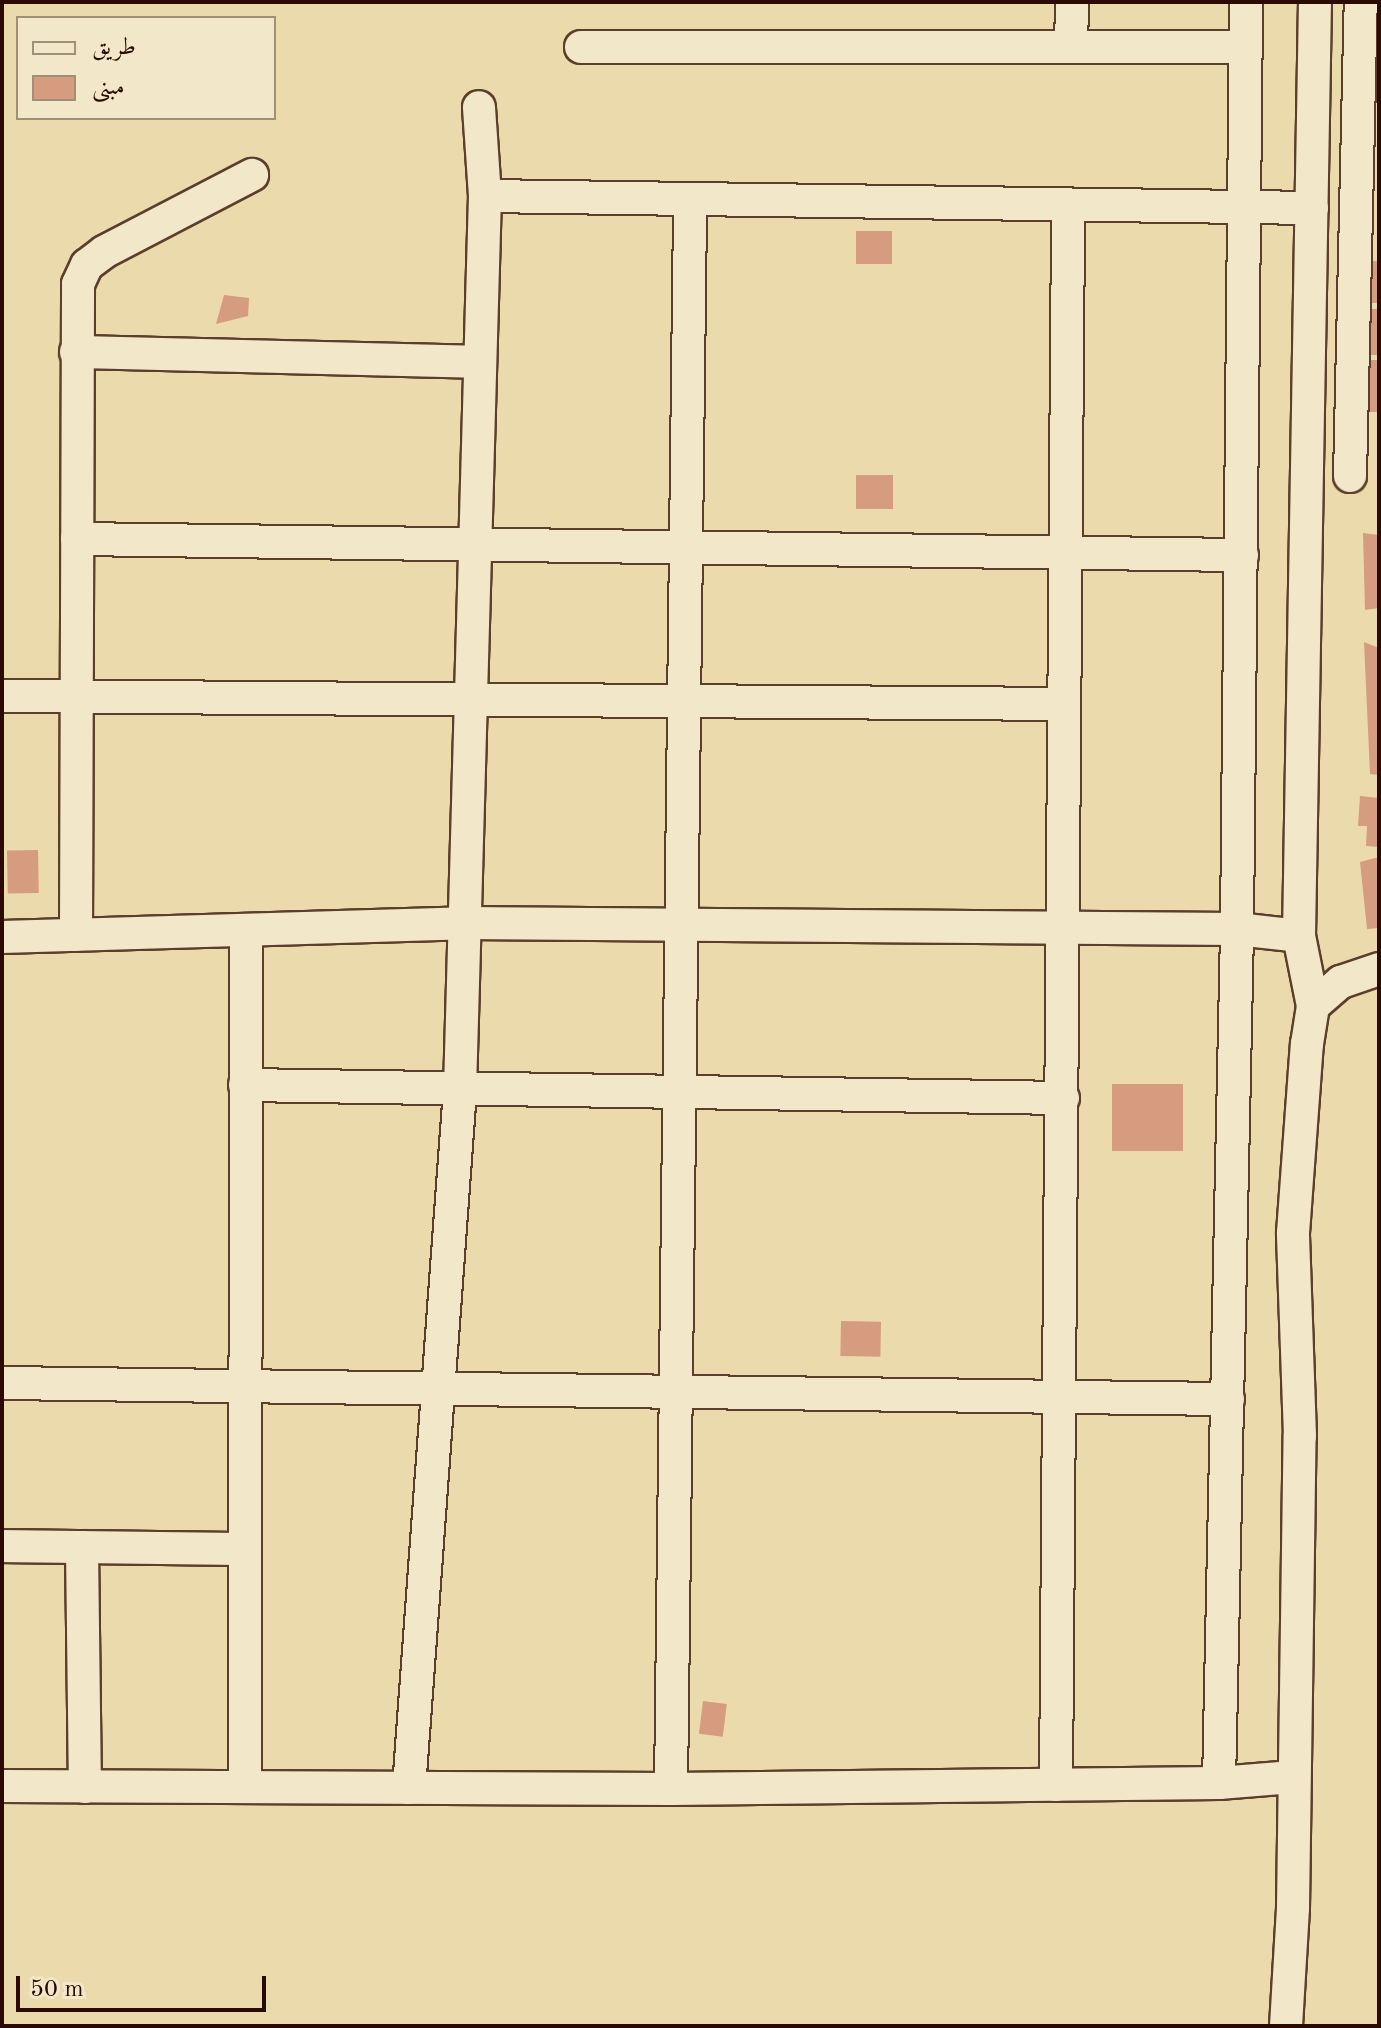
<!DOCTYPE html>
<meta charset="utf-8">
<style>
body{margin:0}
#map{position:relative;width:1381px;height:2028px;overflow:hidden;background:#ebdbac;font-family:"Old Standard TT",Amiri,serif}
div>[style]{position:absolute}
.building>*{inset:0;background:#d59c7f;transform-origin:0 0}
.roads{filter:drop-shadow(2px 0 #5b3e2c) drop-shadow(-2px 0 #5b3e2c) drop-shadow(0 2px #5b3e2c) drop-shadow(0 -2px #5b3e2c)}
.minor>*{height:32px;margin:-16px;padding:0 16px;transform-origin:16px;border-radius:16px;background:#f2e8c9}
span{translate:-50% -50%;white-space:nowrap;text-align:center;line-height:1.15;-webkit-text-stroke:6px #f2e8c9;paint-order:stroke}
.frame{position:absolute;inset:0;border:4px solid #2b0a01;pointer-events:none}
.legend{position:absolute;left:16px;top:16px;width:260px;height:104px;box-sizing:border-box;background:#f2e8c9;border:2px solid #a28f79;margin:0;padding:10px 14px;list-style:none;font-size:24px;color:#2b0a01}
.legend li{display:flex;align-items:center;gap:16px;height:40px}
.legend b{width:40px;border:2px solid #a28f79}
.scale{position:absolute;left:16px;top:1976px;width:250px;height:36px;box-sizing:border-box;border:4px solid #2b0a01;border-top:0;padding-left:10px;font-size:24px;line-height:28px;white-space:nowrap;color:#2b0a01;-webkit-text-stroke:6px #f2e8c9;paint-order:stroke}
</style>
<div id="map">
<div class="building">
<div style="left:856px;top:231px;width:36px;height:33px"></div>
<div style="clip-path:polygon(1371px 261px,1379px 261px,1379px 303px,1369px 303px)"></div>
<div style="clip-path:polygon(224px 295px,249px 298px,248px 316px,216px 324px)"></div>
<div style="left:1366px;top:309px;width:13px;height:46px"></div>
<div style="left:1379px;top:360px;width:52px;height:12px;rotate:90deg"></div>
<div style="left:856px;top:475px;width:37px;height:34px"></div>
<div style="clip-path:polygon(1363px 533px,1379px 535px,1379px 608px,1365px 610px)"></div>
<div style="clip-path:polygon(1364px 642px,1379px 648px,1379px 775px,1370px 774px)"></div>
<div style="clip-path:polygon(1360px 796px,1379px 798px,1379px 847px,1366px 846px,1367px 826px,1358px 826px)"></div>
<div style="left:38px;top:850px;width:43px;height:31px;rotate:89deg"></div>
<div style="clip-path:polygon(1379px 857px,1379px 928px,1367px 929px,1360px 862px)"></div>
<div style="left:1183px;top:1084px;width:67px;height:71px;rotate:90deg"></div>
<div style="left:841px;top:1321px;width:40px;height:35px;rotate:1deg"></div>
<div style="left:703px;top:1701px;width:24px;height:33px;rotate:7deg"></div>
</div>
<div class="roads">
<div class="minor">
<div style="left:581px;top:47px;width:665px"></div>
<div style="left:1071px;top:47px;width:45px;rotate:-88.7deg"></div>
<div style="left:485px;top:196px;width:827px;rotate:0.83deg"></div>
<div style="left:76px;top:352px;width:402px;rotate:1.4deg"></div>
<div style="left:1350px;top:476px;width:474px;rotate:-88.7deg"></div>
<div style="left:77px;top:539px;width:1165px;rotate:0.79deg"></div>
<div style="left:2px;top:696px;width:1061px;rotate:0.43deg"></div>
<div style="left:76px;top:935px;width:651px;rotate:-89.82deg"></div>
<div style="left:78px;top:284px;width:21px;rotate:-65deg"></div>
<div style="left:87px;top:265px;width:21px;rotate:-37deg"></div>
<div style="left:104px;top:252px;width:167px;rotate:-27.5deg"></div>
<div style="left:2px;top:937px;width:463px;rotate:-1.7deg"></div>
<div style="left:465px;top:923px;width:772px;rotate:0.45deg"></div>
<div style="left:1237px;top:929px;width:62px;rotate:6.4deg"></div>
<div style="left:1313px;top:1006px;width:71px;rotate:-101.3deg"></div>
<div style="left:1299px;top:936px;width:934px;rotate:-89.02deg"></div>
<div style="left:245px;top:1085px;width:818px;rotate:0.91deg"></div>
<div style="left:2px;top:1383px;width:1226px;rotate:0.75deg"></div>
<div style="left:2px;top:1546px;width:242px;rotate:0.7deg"></div>
<div style="left:82px;top:1547px;width:240px;rotate:89.3deg"></div>
<div style="left:1219px;top:1783px;width:854px;rotate:-88.79deg"></div>
<div style="left:1237px;top:929px;width:927px;rotate:-89.44deg"></div>
<div style="left:1056px;top:1785px;width:1580px;rotate:-89.56deg"></div>
<div style="left:2px;top:1786px;width:669px;rotate:0.26deg"></div>
<div style="left:671px;top:1789px;width:548px;rotate:-0.63deg"></div>
<div style="left:1219px;top:1783px;width:74px;rotate:-4.6deg"></div>
<div style="left:245px;top:1787px;width:857px;rotate:-89.93deg"></div>
<div style="left:409px;top:1788px;width:700px;rotate:-85.82deg"></div>
<div style="left:460px;top:1090px;width:894px;rotate:-88.4deg"></div>
<div style="left:485px;top:196px;width:89px;rotate:-93.9deg"></div>
<div style="left:671px;top:1789px;width:1589px;rotate:-89.31deg"></div>
<div style="left:1286px;top:2026px;width:118px;rotate:-86.6deg"></div>
<div style="left:1293px;top:1908px;width:472px;rotate:-89.2deg"></div>
<div style="left:1300px;top:1436px;width:203px;rotate:-92deg"></div>
<div style="left:1293px;top:1233px;width:190px;rotate:-85.8deg"></div>
<div style="left:1307px;top:1044px;width:38px;rotate:-81deg"></div>
<div style="left:1313px;top:1006px;width:37px;rotate:-41deg"></div>
<div style="left:1341px;top:982px;width:40px;rotate:-18.9deg"></div>
</div>
</div>
<div class="frame"></div>
<ul class="legend">
<li><b style="height:10px;background:#f2e8c9"></b>طريق</li>
<li><b style="height:22px;background:#d59c7f"></b>مبنى</li>
</ul>
<div class="scale">50 m</div>
</div>
